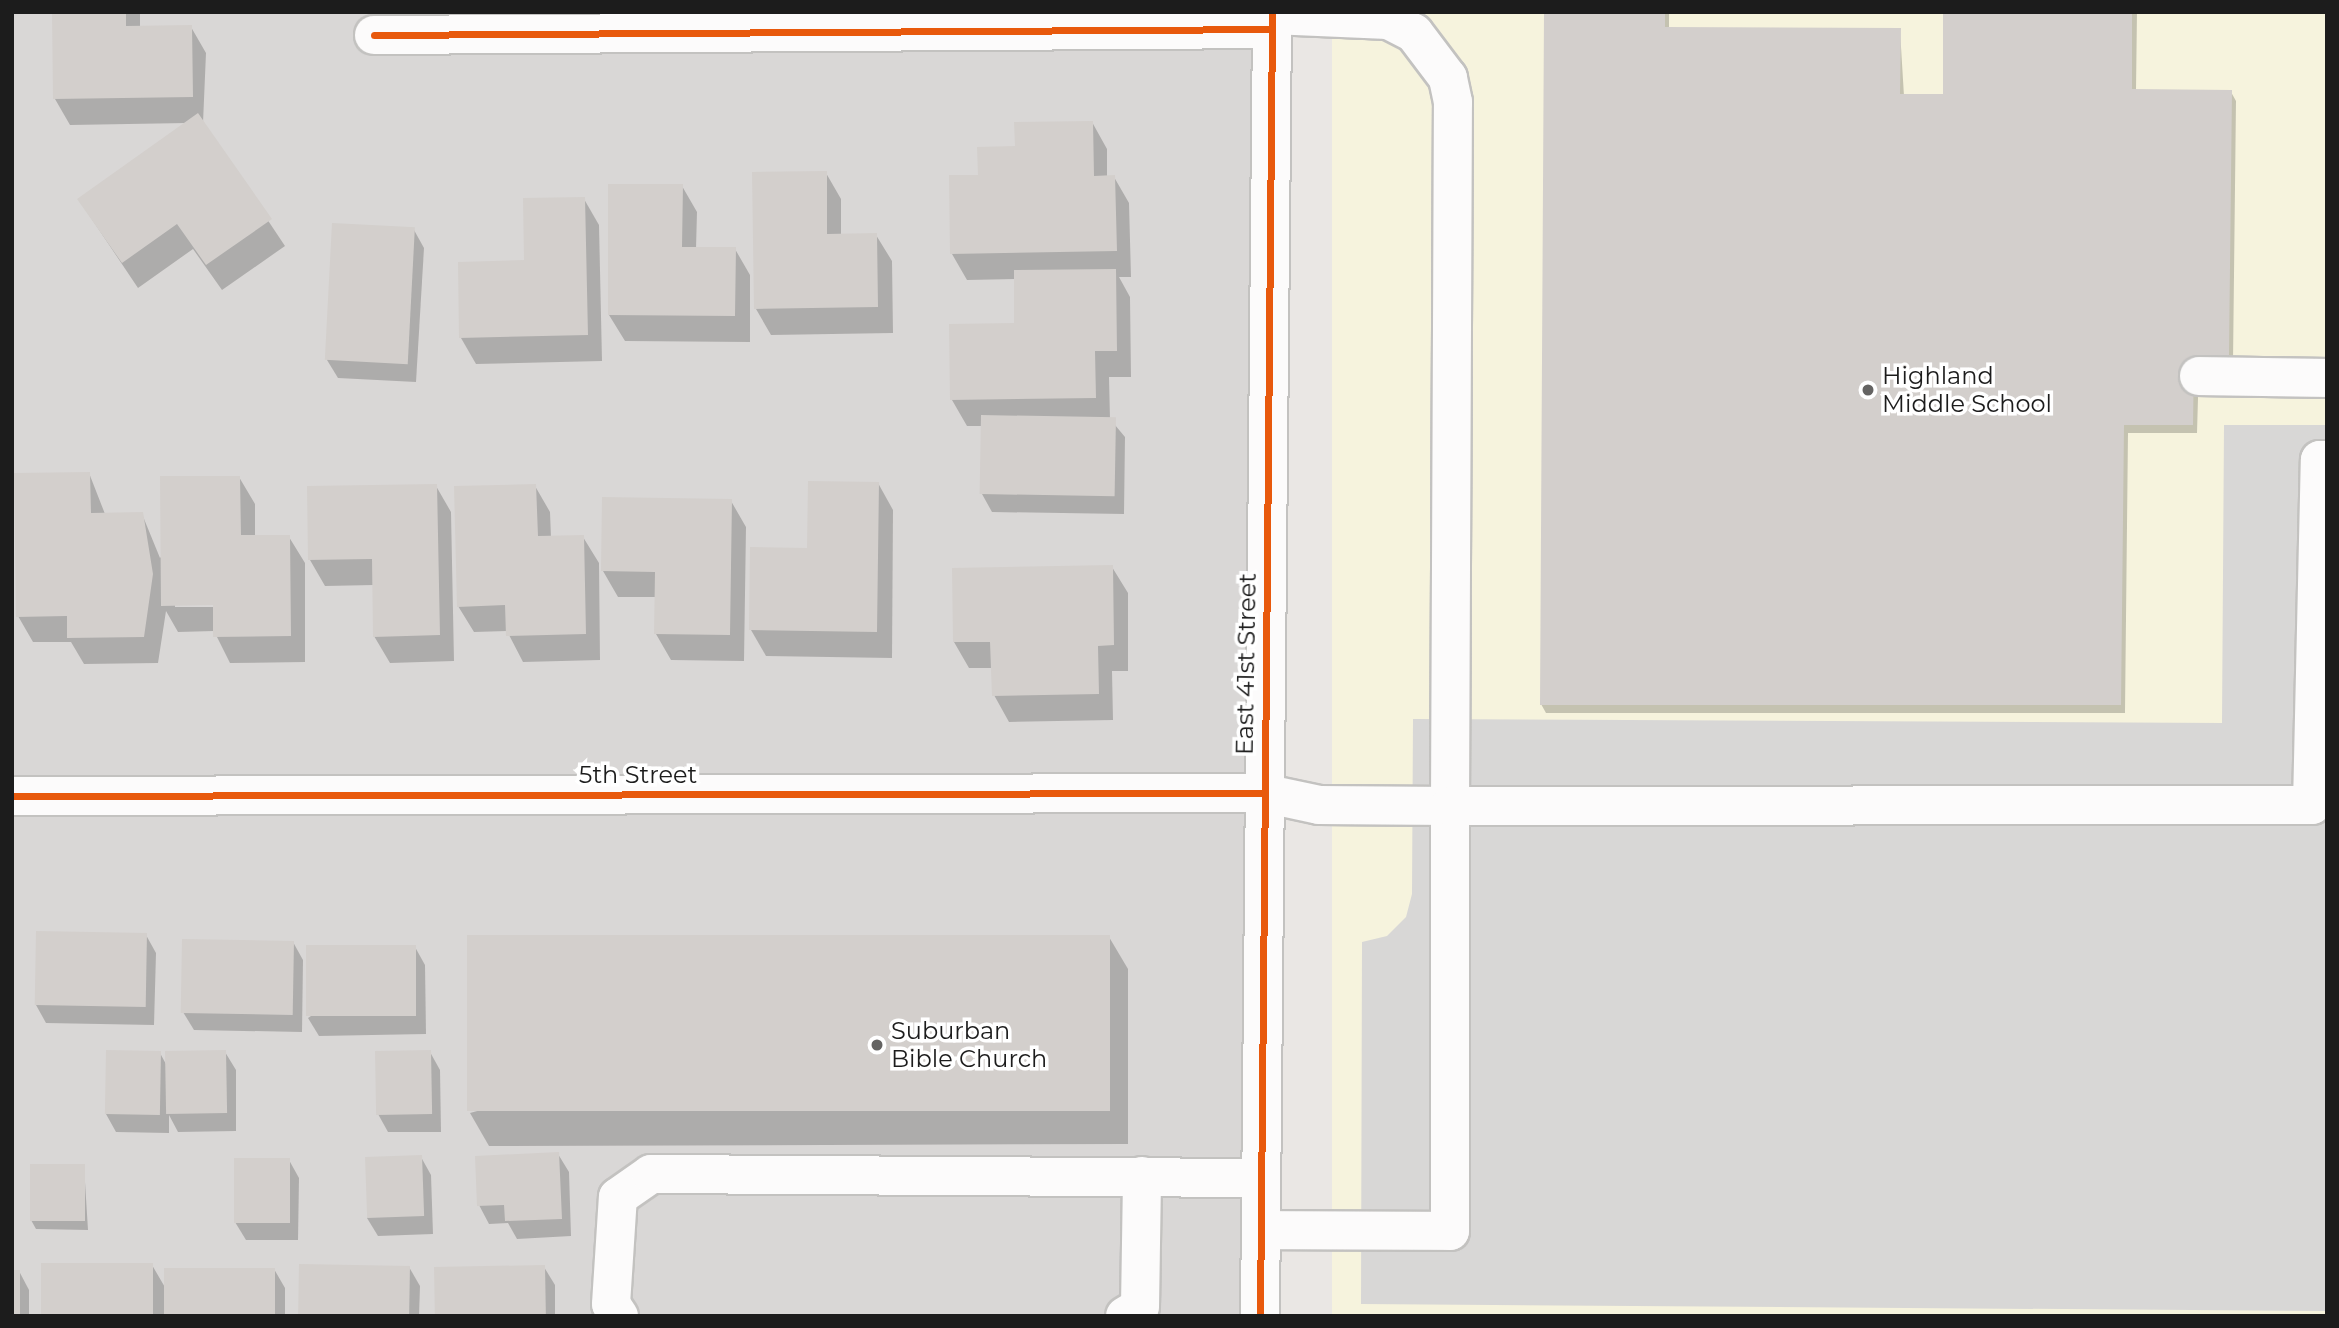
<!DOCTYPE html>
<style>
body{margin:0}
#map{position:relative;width:2339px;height:1328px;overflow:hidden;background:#eae7e4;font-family:Montserrat,sans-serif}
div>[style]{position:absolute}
.residential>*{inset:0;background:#d9d7d6;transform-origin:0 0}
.education>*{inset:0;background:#f6f3dd;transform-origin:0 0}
.religious>*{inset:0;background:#d8d7d6}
.shadow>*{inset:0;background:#0003}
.building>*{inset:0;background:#d3cfcc;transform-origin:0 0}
.roads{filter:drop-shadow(2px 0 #c3c2c0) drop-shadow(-2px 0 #c3c2c0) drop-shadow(0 2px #c3c2c0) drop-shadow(0 -2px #c3c2c0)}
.minor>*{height:38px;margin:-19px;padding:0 19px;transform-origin:19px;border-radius:19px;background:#fcfbfb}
.cycleway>*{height:7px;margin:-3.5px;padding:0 3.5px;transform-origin:3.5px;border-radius:3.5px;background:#e8590c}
.dots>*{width:19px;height:19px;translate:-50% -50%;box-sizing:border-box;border:4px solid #fff;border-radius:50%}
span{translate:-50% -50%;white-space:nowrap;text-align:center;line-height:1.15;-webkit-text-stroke:7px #fff;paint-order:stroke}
.poi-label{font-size:24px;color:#1c1c1c}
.left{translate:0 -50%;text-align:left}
.street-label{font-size:24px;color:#1c1c1c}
.frame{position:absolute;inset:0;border:14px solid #1c1c1c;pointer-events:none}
</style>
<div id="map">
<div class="residential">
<div style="left:12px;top:12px;width:1260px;height:1304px"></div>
</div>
<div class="education">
<div style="left:1332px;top:12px;width:995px;height:1304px"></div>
</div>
<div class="religious">
<div style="clip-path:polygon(2224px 425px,2327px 425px,2327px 1311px,1361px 1304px,1362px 942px,1387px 936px,1406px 917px,1412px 894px,1413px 719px,2222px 723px)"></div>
</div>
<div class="shadow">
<div style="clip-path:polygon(53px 12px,140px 12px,140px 28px,191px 27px,206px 53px,203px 123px,285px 246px,222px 290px,193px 249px,138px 288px,79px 200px,187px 123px,70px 125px,55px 99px)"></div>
<div style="clip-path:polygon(1547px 12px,1669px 12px,1669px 28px,1900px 30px,1904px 96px,1944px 96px,1945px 12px,2137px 12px,2136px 91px,2231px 92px,2236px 101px,2233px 363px,2199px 364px,2197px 433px,2128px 433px,2125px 713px,1546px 713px,1541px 704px)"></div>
<div style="clip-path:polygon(1092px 122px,1107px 149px,1107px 177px,1114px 177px,1129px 203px,1131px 277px,1119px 277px,1130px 297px,1131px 377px,1109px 377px,1110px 419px,1125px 437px,1124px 514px,992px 512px,982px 494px,983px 426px,967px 426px,952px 400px,951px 326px,1016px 324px,1016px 279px,967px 280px,952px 254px,979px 177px,1017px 148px)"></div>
<div style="clip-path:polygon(826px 173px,841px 199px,841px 236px,876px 235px,892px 261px,893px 333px,771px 335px,756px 309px)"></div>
<div style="clip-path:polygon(682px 186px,697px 212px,696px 249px,735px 249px,750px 275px,750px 342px,625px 341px,609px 315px)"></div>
<div style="clip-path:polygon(584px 199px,599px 225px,602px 361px,476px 364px,461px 338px)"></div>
<div style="clip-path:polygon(414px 230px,424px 248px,416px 382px,338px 378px,327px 360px)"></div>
<div style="clip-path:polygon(evenodd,89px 473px,105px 514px,142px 514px,160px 558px,239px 477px,255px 504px,255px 537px,289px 537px,305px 563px,305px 662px,230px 663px,214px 631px,178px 632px,166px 611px,158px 663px,84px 664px,71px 642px,33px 642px,18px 616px,89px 473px,221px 603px,222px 607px,175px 607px,175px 604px,221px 603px)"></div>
<div style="clip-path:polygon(878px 483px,893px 510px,892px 658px,766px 656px,751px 630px,809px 550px)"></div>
<div style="clip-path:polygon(436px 486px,451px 512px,454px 661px,390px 663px,374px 636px,374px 585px,325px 586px,310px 560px)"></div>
<div style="clip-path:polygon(535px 486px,550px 512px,551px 538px,583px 537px,599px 563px,600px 660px,523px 662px,507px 631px,474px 632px,458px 606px)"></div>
<div style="clip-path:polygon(731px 501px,746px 527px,744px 661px,671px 660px,656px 634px,656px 597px,618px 597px,603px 571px)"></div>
<div style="clip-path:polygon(1112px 567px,1128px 593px,1128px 671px,1112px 671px,1113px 720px,1009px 722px,994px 695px,993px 668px,969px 668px,954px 642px)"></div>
<div style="clip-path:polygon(146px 935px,156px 953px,154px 1025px,46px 1023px,36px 1005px)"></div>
<div style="clip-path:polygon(1109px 937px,1128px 969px,1128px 1144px,489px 1146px,470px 1113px)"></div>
<div style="clip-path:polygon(293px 942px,303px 960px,302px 1032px,194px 1030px,183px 1012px)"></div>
<div style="clip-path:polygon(415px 947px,425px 965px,426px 1034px,319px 1036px,308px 1018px)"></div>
<div style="clip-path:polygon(12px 958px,14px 961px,12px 1033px)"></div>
<div style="clip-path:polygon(225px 1052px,236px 1070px,236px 1131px,178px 1132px,169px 1115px,169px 1133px,116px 1132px,106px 1114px,160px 1053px,167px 1066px)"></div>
<div style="clip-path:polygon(430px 1052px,440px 1070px,441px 1132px,388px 1132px,378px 1114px)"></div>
<div style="clip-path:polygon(558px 1154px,569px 1172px,571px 1236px,517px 1239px,508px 1223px,489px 1224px,479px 1205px)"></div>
<div style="clip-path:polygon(421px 1157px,431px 1175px,433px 1234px,378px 1236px,367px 1218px)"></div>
<div style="clip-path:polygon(289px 1160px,299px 1178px,298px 1240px,246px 1240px,235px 1222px)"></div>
<div style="clip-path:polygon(84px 1166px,88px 1230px,36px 1229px,31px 1220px)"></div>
<div style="clip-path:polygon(152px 1265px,166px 1289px,274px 1269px,285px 1288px,285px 1316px,44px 1316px)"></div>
<div style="clip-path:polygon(409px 1267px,420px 1286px,419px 1316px,301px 1316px)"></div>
<div style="clip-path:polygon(544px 1267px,555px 1285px,555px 1316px,437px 1316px)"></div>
<div style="clip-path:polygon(19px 1271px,29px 1290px,29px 1316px,12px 1316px)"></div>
</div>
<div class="building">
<div style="clip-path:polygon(52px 12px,126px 12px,126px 26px,192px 25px,193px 97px,53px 99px)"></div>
<div style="clip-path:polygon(1544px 12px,1665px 12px,1665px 27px,1901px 28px,1900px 94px,1943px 94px,1943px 12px,2132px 12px,2132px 89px,2232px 90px,2229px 355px,2194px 356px,2193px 425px,2124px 425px,2121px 705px,1540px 705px)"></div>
<div style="clip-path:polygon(198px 113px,272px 219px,206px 265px,177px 224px,122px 263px,77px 199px)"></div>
<div style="clip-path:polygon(1093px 121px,1094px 176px,1115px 175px,1117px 251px,950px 254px,949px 175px,978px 175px,977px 147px,1015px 146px,1014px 122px)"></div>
<div style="clip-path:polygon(827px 171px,827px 234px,877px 233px,878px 307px,754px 309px,752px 172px)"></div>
<div style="clip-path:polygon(608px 184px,683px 184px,682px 247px,736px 247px,735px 316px,608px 315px)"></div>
<div style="clip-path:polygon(585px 197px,588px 335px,459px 338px,458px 262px,524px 260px,523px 198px)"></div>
<div style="left:332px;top:223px;width:83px;height:137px;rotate:3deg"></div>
<div style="clip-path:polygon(1116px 269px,1117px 351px,1095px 351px,1096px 398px,950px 400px,949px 324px,1014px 323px,1014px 270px)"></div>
<div style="left:981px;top:415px;width:135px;height:79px;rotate:1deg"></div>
<div style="clip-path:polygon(90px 472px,91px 513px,143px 512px,153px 574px,144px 637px,67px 638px,67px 616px,16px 617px,14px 473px)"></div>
<div style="clip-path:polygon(160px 476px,240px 476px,241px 535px,290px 535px,291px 636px,213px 637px,213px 605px,161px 606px)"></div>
<div style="clip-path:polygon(808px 481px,879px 482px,877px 632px,749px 630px,750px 547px,807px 548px)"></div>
<div style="clip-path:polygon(437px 484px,440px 635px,373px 637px,372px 559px,308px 560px,307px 486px)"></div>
<div style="clip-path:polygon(536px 484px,538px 536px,584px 535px,586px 634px,506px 636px,505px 605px,457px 607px,454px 486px)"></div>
<div style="clip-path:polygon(602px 497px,732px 499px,730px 635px,654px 634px,655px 572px,601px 571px)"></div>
<div style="clip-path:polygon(1113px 565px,1114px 645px,1098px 646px,1099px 694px,992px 696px,990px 642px,953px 642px,952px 568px)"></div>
<div style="left:36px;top:931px;width:111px;height:74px;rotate:1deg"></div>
<div style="left:1110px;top:935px;width:176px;height:643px;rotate:90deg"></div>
<div style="left:182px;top:939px;width:112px;height:74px;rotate:1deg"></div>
<div style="left:416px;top:945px;width:71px;height:110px;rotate:90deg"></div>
<div style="left:106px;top:1050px;width:55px;height:64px;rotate:1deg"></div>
<div style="left:226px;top:1050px;width:63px;height:61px;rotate:89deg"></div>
<div style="left:431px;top:1050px;width:64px;height:56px;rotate:89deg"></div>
<div style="clip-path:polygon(559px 1152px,562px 1219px,505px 1221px,504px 1205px,477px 1206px,475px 1156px)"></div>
<div style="left:422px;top:1155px;width:61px;height:57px;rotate:88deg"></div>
<div style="left:234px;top:1158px;width:56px;height:65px"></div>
<div style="left:30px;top:1164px;width:55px;height:57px"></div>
<div style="left:153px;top:1263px;width:53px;height:112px;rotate:90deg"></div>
<div style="left:299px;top:1264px;width:111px;height:52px;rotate:1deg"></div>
<div style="left:545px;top:1265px;width:51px;height:111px;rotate:89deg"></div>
<div style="left:164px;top:1268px;width:111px;height:48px"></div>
<div style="left:12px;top:1270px;width:8px;height:46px"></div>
</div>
<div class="roads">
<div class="minor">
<div style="left:374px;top:35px;width:898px;rotate:-0.38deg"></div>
<div style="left:2199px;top:376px;width:128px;rotate:0.9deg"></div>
<div style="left:12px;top:796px;width:1251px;rotate:-0.14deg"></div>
<div style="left:1263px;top:793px;width:57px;rotate:12.1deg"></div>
<div style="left:1319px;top:805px;width:131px;rotate:0.4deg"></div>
<div style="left:1450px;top:806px;width:704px;rotate:-89.76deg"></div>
<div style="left:1453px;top:102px;width:25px;rotate:-102deg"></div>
<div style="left:1448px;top:78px;width:56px;rotate:-127.1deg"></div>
<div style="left:1414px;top:33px;width:29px;rotate:-153deg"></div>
<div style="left:1388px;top:20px;width:116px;rotate:-177.5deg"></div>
<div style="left:1261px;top:1230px;width:189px;rotate:0.3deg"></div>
<div style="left:1450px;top:1231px;width:425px;rotate:-90deg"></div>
<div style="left:1450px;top:806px;width:862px;rotate:-0.07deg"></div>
<div style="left:2312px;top:805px;width:345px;rotate:-88.7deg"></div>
<div style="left:2320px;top:460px;width:7px"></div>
<div style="left:619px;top:1316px;width:14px;rotate:-124deg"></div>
<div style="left:611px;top:1304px;width:107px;rotate:-86.3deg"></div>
<div style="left:618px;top:1197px;width:40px;rotate:-34.9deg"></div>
<div style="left:651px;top:1174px;width:610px;rotate:0.38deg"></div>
<div style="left:1125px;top:1316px;width:17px;rotate:-31deg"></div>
<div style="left:1140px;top:1307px;width:131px;rotate:-89.1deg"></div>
<div style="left:1260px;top:1316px;width:1304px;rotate:-89.47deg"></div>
</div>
</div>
<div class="cycleway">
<div style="left:374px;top:35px;width:898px;rotate:-0.38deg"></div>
<div style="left:12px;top:796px;width:1251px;rotate:-0.14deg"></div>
<div style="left:1260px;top:1316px;width:1304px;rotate:-89.47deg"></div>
</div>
<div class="dots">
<div style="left:1868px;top:390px;background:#646362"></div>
<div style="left:877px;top:1045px;background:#646362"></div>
</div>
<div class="poi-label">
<span class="left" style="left:1882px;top:390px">Highland<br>Middle School</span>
<span class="left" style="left:891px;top:1045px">Suburban<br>Bible Church</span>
</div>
<div class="street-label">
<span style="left:1246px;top:664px;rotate:-89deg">East 41st Street</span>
<span style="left:638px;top:775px">5th Street</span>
</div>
<div class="frame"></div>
</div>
